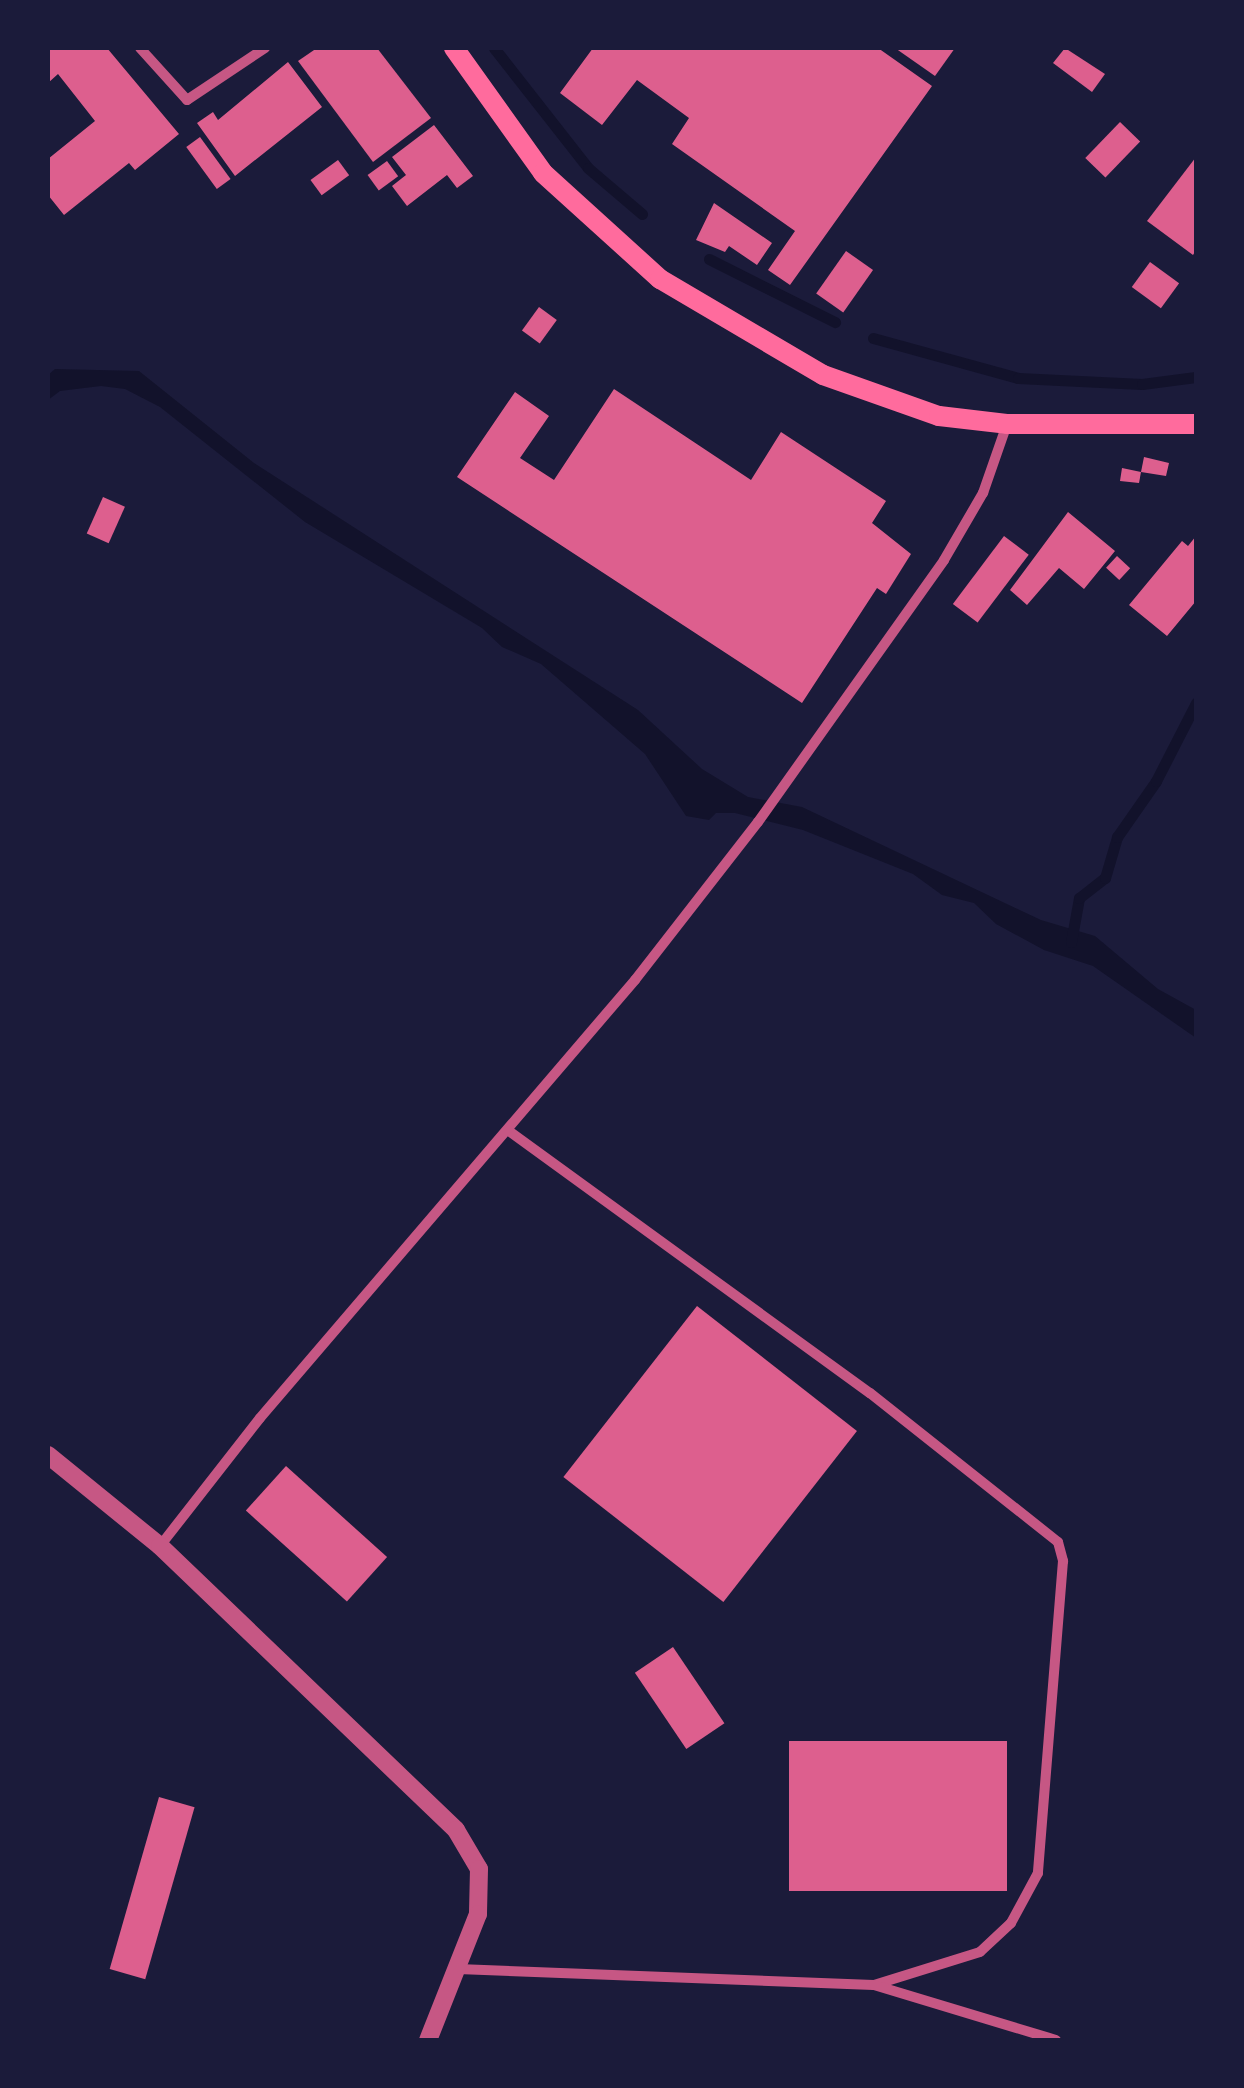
<!DOCTYPE html>
<style>
body{margin:0}
#map{position:relative;width:1244px;height:2088px;overflow:hidden;background:#1b1b3a;font-family:"Nunito Sans",sans-serif}
div>[style]{position:absolute}
.water>*{inset:0;background:#12122b}
.stream>*{height:11px;margin:-5.5px;padding:0 5.5px;transform-origin:5.5px;border-radius:5.5px;background:#12122b}
.building>*{inset:0;background:#dd5f8e;transform-origin:0 0}
.minor>*{height:10px;margin:-5px;padding:0 5px;transform-origin:5px;border-radius:5px;background:#c65784}
.tertiary>*{height:18px;margin:-9px;padding:0 9px;transform-origin:9px;border-radius:9px;background:#c65784}
.secondary>*{height:20px;margin:-10px;padding:0 10px;transform-origin:10px;border-radius:10px;background:#ff6b9d}
span{translate:-50% -50%;white-space:nowrap;text-align:center;line-height:1.15;-webkit-text-stroke:9px #1b1b3a;paint-order:stroke}
.frame{position:absolute;inset:0;border:50px solid #1b1b3a;pointer-events:none}
</style>
<div id="map">
<div class="water">
<div style="clip-path:polygon(55px 369px,139px 371px,254px 463px,638px 710px,702px 769px,748px 797px,802px 807px,1041px 920px,1095px 936px,1158px 989px,1196px 1010px,1196px 1038px,1093px 966px,1044px 950px,996px 924px,974px 903px,942px 895px,913px 874px,803px 830px,735px 813px,716px 813px,709px 820px,686px 816px,645px 754px,541px 664px,502px 647px,482px 628px,305px 522px,160px 407px,125px 389px,101px 386px,60px 391px,48px 400px,48px 375px)"></div>
</div>
<div class="stream">
<div style="left:494px;top:48px;width:152px;rotate:51.9deg"></div>
<div style="left:588px;top:168px;width:71px;rotate:40.4deg"></div>
<div style="left:709px;top:259px;width:141px;rotate:26.6deg"></div>
<div style="left:873px;top:338px;width:150px;rotate:15.4deg"></div>
<div style="left:1018px;top:378px;width:124px;rotate:2.8deg"></div>
<div style="left:1142px;top:384px;width:54px;rotate:-7.4deg"></div>
<div style="left:1071px;top:942px;width:45px;rotate:-79.7deg"></div>
<div style="left:1079px;top:898px;width:33px;rotate:-38deg"></div>
<div style="left:1105px;top:878px;width:43px;rotate:-73.7deg"></div>
<div style="left:1117px;top:837px;width:68px;rotate:-55.1deg"></div>
<div style="left:1156px;top:781px;width:88px;rotate:-62.9deg"></div>
</div>
<div class="building">
<div style="clip-path:polygon(48px 48px,107px 48px,179px 134px,135px 170px,129px 163px,64px 215px,48px 195px,48px 159px,95px 121px,58px 74px,48px 83px)"></div>
<div style="clip-path:polygon(317px 48px,377px 48px,431px 118px,373px 162px,298px 61px)"></div>
<div style="clip-path:polygon(593px 48px,878px 48px,932px 86px,790px 285px,768px 270px,795px 231px,672px 144px,689px 118px,637px 80px,602px 125px,560px 93px)"></div>
<div style="clip-path:polygon(895px 48px,955px 48px,935px 76px)"></div>
<div style="clip-path:polygon(1065px 48px,1105px 74px,1092px 92px,1053px 63px)"></div>
<div style="clip-path:polygon(288px 62px,322px 107px,235px 176px,197px 123px,213px 112px,218px 120px)"></div>
<div style="left:1120px;top:122px;width:28px;height:50px;rotate:44deg"></div>
<div style="clip-path:polygon(434px 125px,473px 176px,457px 188px,447px 175px,407px 206px,392px 186px,406px 175px,392px 157px)"></div>
<div style="left:200px;top:137px;width:52px;height:17px;rotate:54deg"></div>
<div style="clip-path:polygon(1196px 157px,1196px 250px,1193px 255px,1147px 221px)"></div>
<div style="left:338px;top:160px;width:19px;height:34px;rotate:54deg"></div>
<div style="left:387px;top:161px;width:19px;height:24px;rotate:54deg"></div>
<div style="clip-path:polygon(714px 203px,772px 243px,757px 265px,729px 246px,725px 252px,696px 240px)"></div>
<div style="left:846px;top:251px;width:33px;height:52px;rotate:35deg"></div>
<div style="left:1150px;top:262px;width:36px;height:31px;rotate:36deg"></div>
<div style="left:539px;top:307px;width:22px;height:29px;rotate:36deg"></div>
<div style="clip-path:polygon(614px 389px,751px 480px,781px 432px,886px 501px,872px 523px,911px 554px,886px 594px,877px 588px,802px 703px,457px 477px,515px 392px,549px 416px,520px 458px,554px 480px)"></div>
<div style="clip-path:polygon(1144px 457px,1169px 463px,1166px 476px,1141px 472px)"></div>
<div style="clip-path:polygon(1122px 468px,1141px 472px,1139px 483px,1120px 481px)"></div>
<div style="left:103px;top:497px;width:24px;height:40px;rotate:24deg"></div>
<div style="clip-path:polygon(1068px 512px,1115px 551px,1084px 589px,1059px 568px,1027px 605px,1010px 590px)"></div>
<div style="left:1004px;top:536px;width:31px;height:85px;rotate:37deg"></div>
<div style="clip-path:polygon(1196px 536px,1196px 601px,1167px 636px,1129px 605px,1182px 541px,1188px 546px)"></div>
<div style="left:1117px;top:556px;width:18px;height:16px;rotate:43deg"></div>
<div style="left:697px;top:1306px;width:203px;height:217px;rotate:38deg"></div>
<div style="left:286px;top:1466px;width:136px;height:60px;rotate:42deg"></div>
<div style="left:673px;top:1647px;width:92px;height:46px;rotate:56deg"></div>
<div style="left:789px;top:1741px;width:218px;height:150px"></div>
<div style="left:159px;top:1797px;width:37px;height:179px;rotate:16deg"></div>
</div>
<div class="minor">
<div style="left:140px;top:48px;width:70px;rotate:47.9deg"></div>
<div style="left:187px;top:100px;width:94px;rotate:-33.7deg"></div>
<div style="left:509px;top:1131px;width:446px;rotate:36deg"></div>
<div style="left:870px;top:1393px;width:240px;rotate:38.4deg"></div>
<div style="left:1058px;top:1542px;width:20px;rotate:75deg"></div>
<div style="left:1063px;top:1561px;width:313px;rotate:94.6deg"></div>
<div style="left:1038px;top:1873px;width:57px;rotate:118.4deg"></div>
<div style="left:1011px;top:1923px;width:42px;rotate:136.9deg"></div>
<div style="left:980px;top:1952px;width:111px;rotate:162.7deg"></div>
<div style="left:160px;top:1546px;width:162px;rotate:-52deg"></div>
<div style="left:260px;top:1418px;width:577px;rotate:-49.43deg"></div>
<div style="left:635px;top:980px;width:200px;rotate:-52.1deg"></div>
<div style="left:758px;top:822px;width:321px;rotate:-54.6deg"></div>
<div style="left:944px;top:560px;width:78px;rotate:-59.8deg"></div>
<div style="left:983px;top:493px;width:73px;rotate:-70.8deg"></div>
<div style="left:458px;top:1969px;width:416px;rotate:2.2deg"></div>
<div style="left:874px;top:1985px;width:190px;rotate:16.8deg"></div>
</div>
<div class="tertiary">
<div style="left:48px;top:1455px;width:144px;rotate:39.1deg"></div>
<div style="left:160px;top:1546px;width:410px;rotate:43.8deg"></div>
<div style="left:456px;top:1830px;width:45px;rotate:59.5deg"></div>
<div style="left:479px;top:1869px;width:45px;rotate:91.3deg"></div>
<div style="left:478px;top:1914px;width:136px;rotate:111.6deg"></div>
</div>
<div class="secondary">
<div style="left:454px;top:48px;width:153px;rotate:54.5deg"></div>
<div style="left:543px;top:173px;width:158px;rotate:42.2deg"></div>
<div style="left:660px;top:279px;width:189px;rotate:30.5deg"></div>
<div style="left:823px;top:375px;width:123px;rotate:19.5deg"></div>
<div style="left:939px;top:416px;width:68px;rotate:6.7deg"></div>
<div style="left:1007px;top:424px;width:189px"></div>
</div>
<div class="frame"></div>
</div>
